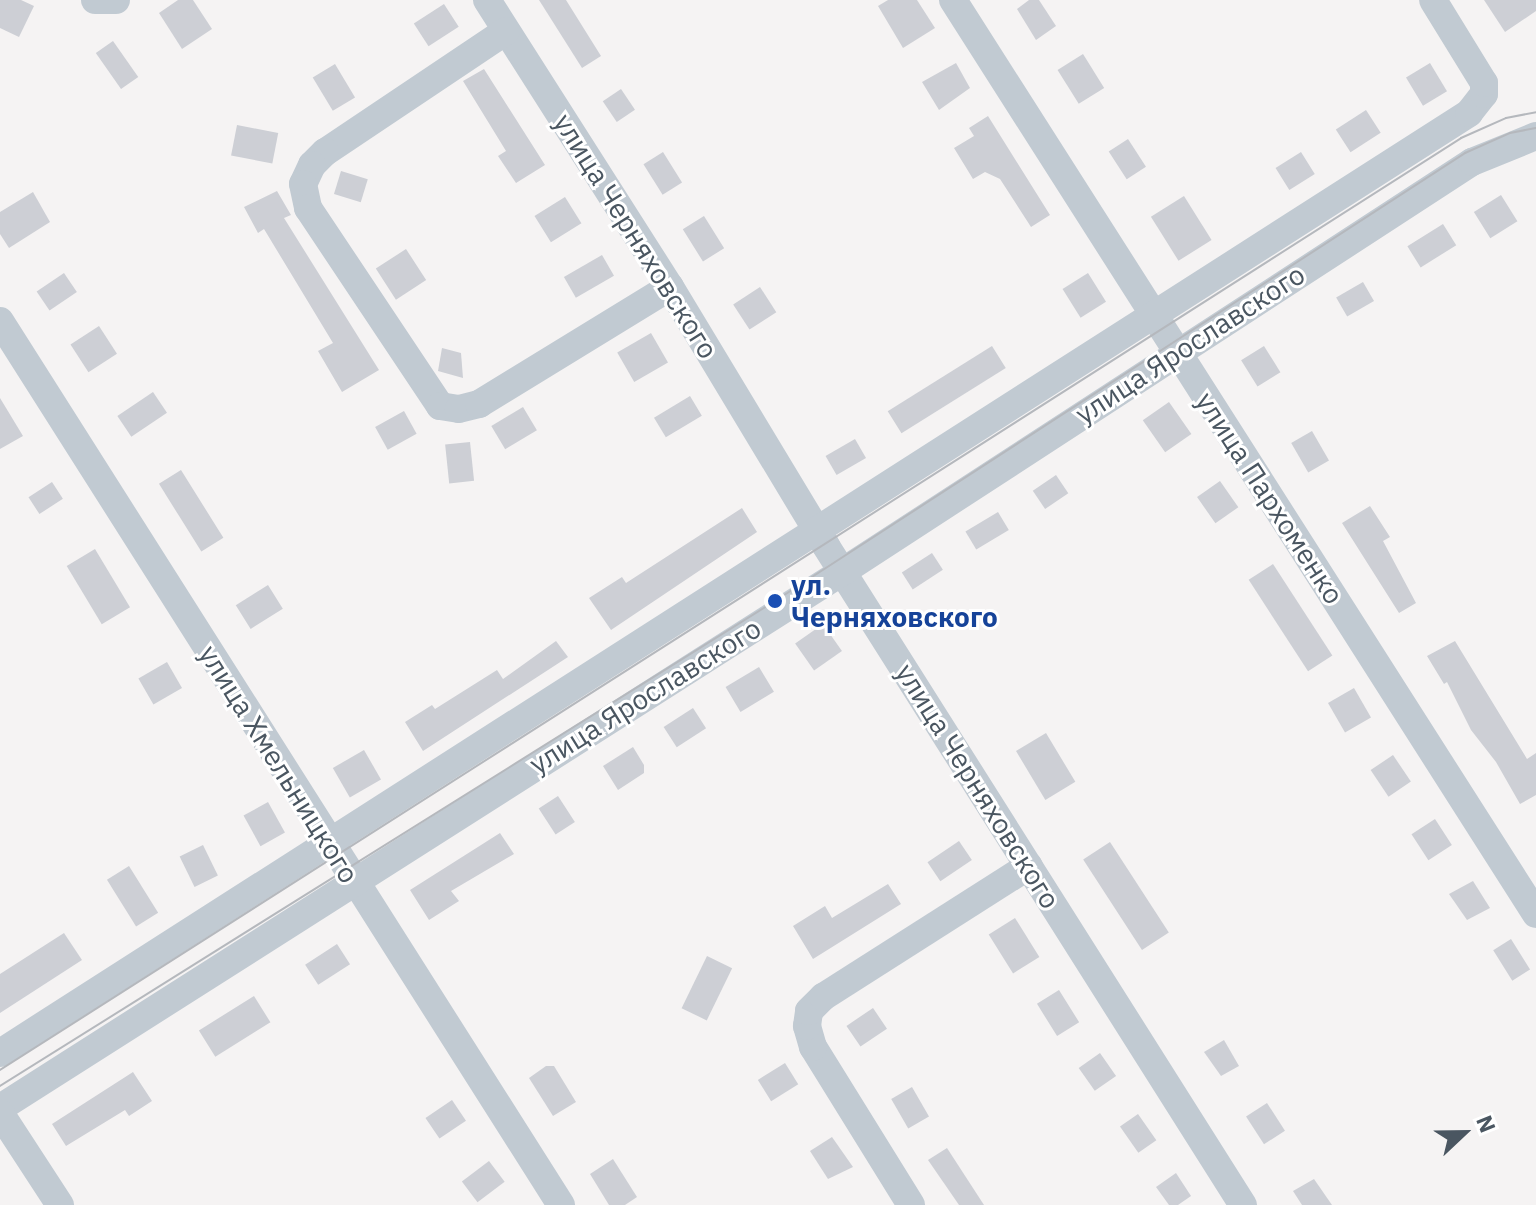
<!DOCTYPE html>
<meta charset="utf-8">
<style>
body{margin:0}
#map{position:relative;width:1536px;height:1205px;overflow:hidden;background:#f5f3f3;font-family:"IBM Plex Sans",sans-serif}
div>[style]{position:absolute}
.building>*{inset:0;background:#cdcfd5;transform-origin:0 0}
.minor>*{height:28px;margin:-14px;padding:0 14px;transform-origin:14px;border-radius:14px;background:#c1cad2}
.tram>*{height:2px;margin:-1px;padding:0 1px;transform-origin:1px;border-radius:1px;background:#b5b8bd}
.dots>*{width:22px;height:22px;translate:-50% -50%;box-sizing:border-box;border:4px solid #fff;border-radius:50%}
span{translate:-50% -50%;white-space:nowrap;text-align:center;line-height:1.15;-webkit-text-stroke:6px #fff;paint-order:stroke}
.street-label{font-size:28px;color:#4a5661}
.transit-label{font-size:28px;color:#164399;font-weight:700}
.left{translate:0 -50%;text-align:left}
.north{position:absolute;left:1424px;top:1093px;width:80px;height:80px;-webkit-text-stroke:6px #fff;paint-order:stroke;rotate:68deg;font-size:22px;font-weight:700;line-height:32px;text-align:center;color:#4a5661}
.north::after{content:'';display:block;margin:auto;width:28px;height:36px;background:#4a5661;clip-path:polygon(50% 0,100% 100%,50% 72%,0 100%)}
</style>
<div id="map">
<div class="building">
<div style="clip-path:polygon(0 0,21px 0,34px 6px,19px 37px,0 28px)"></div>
<div style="clip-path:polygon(178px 0,193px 0,212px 29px,182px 49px,159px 13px)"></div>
<div style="clip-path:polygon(539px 0,566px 0,601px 56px,582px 68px)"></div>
<div style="clip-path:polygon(888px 0,917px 0,935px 28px,903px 48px,878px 6px)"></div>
<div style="clip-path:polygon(1029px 0,1039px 0,1056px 26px,1036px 40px,1017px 9px)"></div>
<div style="clip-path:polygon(1484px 0,1536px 0,1536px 11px,1505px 32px)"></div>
<div style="left:444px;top:4px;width:27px;height:36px;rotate:57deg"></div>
<div style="left:113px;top:41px;width:44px;height:21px;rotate:55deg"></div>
<div style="left:1083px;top:54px;width:40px;height:30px;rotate:58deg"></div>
<div style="clip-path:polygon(956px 63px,970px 88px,939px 110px,922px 82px)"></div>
<div style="left:1430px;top:63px;width:33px;height:28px;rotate:59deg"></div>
<div style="left:335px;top:64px;width:39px;height:26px;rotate:59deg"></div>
<div style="clip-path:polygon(484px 69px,545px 165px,516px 183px,498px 156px,506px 151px,463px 81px)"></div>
<div style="left:621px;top:89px;width:25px;height:22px;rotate:56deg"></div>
<div style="left:1366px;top:110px;width:27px;height:36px;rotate:57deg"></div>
<div style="clip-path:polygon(988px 116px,1050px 215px,1031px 227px,1000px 179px,985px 172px,973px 179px,954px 148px,974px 136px,969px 128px)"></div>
<div style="left:237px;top:125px;width:42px;height:31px;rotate:11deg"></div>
<div style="left:1128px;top:139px;width:33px;height:23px;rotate:57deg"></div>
<div style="left:663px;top:152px;width:36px;height:23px;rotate:58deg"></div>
<div style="left:1301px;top:152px;width:26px;height:30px;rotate:58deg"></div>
<div style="left:341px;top:171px;width:28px;height:24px;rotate:17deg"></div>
<div style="clip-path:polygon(277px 191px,291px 215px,284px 218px,379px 370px,342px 392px,318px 351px,333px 343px,264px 229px,258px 233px,244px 207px)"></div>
<div style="clip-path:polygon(33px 192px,50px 222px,9px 248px,0 234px,0 212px)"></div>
<div style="left:1501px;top:195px;width:31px;height:32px;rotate:58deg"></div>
<div style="left:1184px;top:196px;width:52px;height:39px;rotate:58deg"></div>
<div style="left:565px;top:197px;width:31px;height:36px;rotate:58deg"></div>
<div style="left:704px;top:216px;width:38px;height:25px;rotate:58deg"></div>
<div style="left:1443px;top:224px;width:25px;height:42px;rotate:58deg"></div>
<div style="left:406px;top:249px;width:37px;height:36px;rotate:57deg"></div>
<div style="left:602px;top:255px;width:24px;height:44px;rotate:60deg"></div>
<div style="left:64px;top:273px;width:23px;height:33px;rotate:56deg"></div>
<div style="left:1088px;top:273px;width:34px;height:30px;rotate:58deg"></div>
<div style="left:1363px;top:282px;width:22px;height:31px;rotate:60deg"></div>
<div style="left:760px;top:287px;width:30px;height:32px;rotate:57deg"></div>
<div style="left:99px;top:326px;width:33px;height:34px;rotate:57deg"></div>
<div style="left:651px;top:333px;width:34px;height:39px;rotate:60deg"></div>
<div style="left:992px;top:346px;width:26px;height:123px;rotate:58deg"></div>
<div style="left:1264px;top:346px;width:31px;height:27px;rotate:58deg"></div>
<div style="clip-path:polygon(442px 348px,461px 353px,463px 378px,438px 371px)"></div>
<div style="left:153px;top:392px;width:25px;height:43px;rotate:56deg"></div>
<div style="left:690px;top:396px;width:23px;height:42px;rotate:59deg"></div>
<div style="clip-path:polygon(0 398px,23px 436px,0 449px)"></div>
<div style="left:1169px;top:402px;width:39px;height:32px;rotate:55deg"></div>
<div style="left:523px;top:407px;width:27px;height:37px;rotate:59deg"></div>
<div style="left:404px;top:411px;width:26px;height:33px;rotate:61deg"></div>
<div style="left:1312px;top:431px;width:34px;height:24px;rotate:60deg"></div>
<div style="left:855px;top:439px;width:22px;height:34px;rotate:60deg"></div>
<div style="left:470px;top:442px;width:39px;height:25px;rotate:84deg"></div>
<div style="left:181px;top:470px;width:80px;height:26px;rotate:58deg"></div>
<div style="left:1056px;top:475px;width:22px;height:28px;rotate:56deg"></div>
<div style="left:1220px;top:481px;width:32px;height:28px;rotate:55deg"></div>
<div style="left:52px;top:482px;width:20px;height:28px;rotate:57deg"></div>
<div style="clip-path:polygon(1370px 506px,1390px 537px,1383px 541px,1416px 603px,1399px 613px,1342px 523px)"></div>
<div style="clip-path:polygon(742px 508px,757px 532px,611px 630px,589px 598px,622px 577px,626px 583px)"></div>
<div style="left:998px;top:512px;width:21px;height:38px;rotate:59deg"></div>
<div style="left:95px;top:549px;width:68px;height:33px;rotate:59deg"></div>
<div style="left:932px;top:553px;width:20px;height:36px;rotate:57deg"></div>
<div style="left:1273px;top:564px;width:109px;height:29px;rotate:57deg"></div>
<div style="left:268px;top:585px;width:28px;height:38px;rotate:58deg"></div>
<div style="left:823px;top:624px;width:33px;height:34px;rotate:55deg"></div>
<div style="clip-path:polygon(556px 641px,568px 657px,423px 751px,405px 722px,432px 705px,435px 709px,497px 670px,503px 679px)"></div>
<div style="clip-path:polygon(1455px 641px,1527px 759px,1536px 753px,1536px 795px,1520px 804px,1496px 762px,1471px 730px,1447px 682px,1444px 684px,1427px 656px)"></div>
<div style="left:167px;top:662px;width:30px;height:33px;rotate:60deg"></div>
<div style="left:759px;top:667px;width:29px;height:39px;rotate:59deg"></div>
<div style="left:1354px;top:688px;width:34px;height:30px;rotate:60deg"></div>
<div style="left:693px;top:708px;width:24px;height:35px;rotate:57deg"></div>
<div style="left:1046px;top:733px;width:57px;height:35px;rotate:59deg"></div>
<div style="clip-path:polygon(633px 747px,644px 765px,644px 773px,618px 790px,603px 766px)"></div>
<div style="left:364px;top:750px;width:34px;height:36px;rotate:60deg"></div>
<div style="left:1393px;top:755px;width:32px;height:27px;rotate:56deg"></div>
<div style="left:558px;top:796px;width:31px;height:23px;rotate:57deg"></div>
<div style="left:268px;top:802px;width:35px;height:28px;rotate:61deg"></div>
<div style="left:1435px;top:819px;width:31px;height:28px;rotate:57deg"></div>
<div style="clip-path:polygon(500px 833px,514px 854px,451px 891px,459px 901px,429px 920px,410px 890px)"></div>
<div style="left:959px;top:841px;width:23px;height:38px;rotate:56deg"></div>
<div style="left:1110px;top:842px;width:108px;height:32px;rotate:57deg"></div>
<div style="left:203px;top:845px;width:34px;height:26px;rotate:64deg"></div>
<div style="left:129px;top:866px;width:55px;height:26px;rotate:58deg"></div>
<div style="clip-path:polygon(1473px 881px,1490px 908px,1467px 920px,1449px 894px)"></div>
<div style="clip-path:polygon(888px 884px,901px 904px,813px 959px,793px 926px,825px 906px,832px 918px)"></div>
<div style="left:1015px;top:918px;width:46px;height:31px;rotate:58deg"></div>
<div style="clip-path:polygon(64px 933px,82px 960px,0 1013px,0 974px)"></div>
<div style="left:1511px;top:939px;width:36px;height:21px;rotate:58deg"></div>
<div style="left:337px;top:944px;width:24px;height:38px;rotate:57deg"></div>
<div style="left:707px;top:956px;width:28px;height:58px;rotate:26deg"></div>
<div style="left:1059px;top:990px;width:38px;height:26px;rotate:58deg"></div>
<div style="left:254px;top:996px;width:31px;height:65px;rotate:58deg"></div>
<div style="left:873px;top:1008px;width:25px;height:32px;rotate:56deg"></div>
<div style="clip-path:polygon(1224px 1040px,1239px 1066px,1221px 1076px,1204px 1052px)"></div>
<div style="left:1100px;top:1053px;width:28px;height:26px;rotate:55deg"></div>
<div style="left:785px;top:1063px;width:25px;height:32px;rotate:58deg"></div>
<div style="clip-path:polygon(546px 1066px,554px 1066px,576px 1102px,553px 1116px,529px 1078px)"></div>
<div style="clip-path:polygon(133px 1072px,152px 1101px,129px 1116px,125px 1110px,66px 1146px,52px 1124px)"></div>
<div style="left:912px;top:1087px;width:34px;height:24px;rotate:60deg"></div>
<div style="left:452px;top:1100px;width:25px;height:32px;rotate:56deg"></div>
<div style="left:1267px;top:1103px;width:33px;height:25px;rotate:57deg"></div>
<div style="left:1138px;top:1114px;width:32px;height:22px;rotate:55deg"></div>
<div style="clip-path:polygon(832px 1137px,853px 1167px,828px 1179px,810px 1151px)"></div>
<div style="clip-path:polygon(947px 1148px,984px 1205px,959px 1205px,928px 1160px)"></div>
<div style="clip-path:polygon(613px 1159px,637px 1197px,625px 1205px,609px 1205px,590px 1174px)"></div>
<div style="left:489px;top:1161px;width:26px;height:34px;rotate:53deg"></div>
<div style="clip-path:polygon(1176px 1173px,1191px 1196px,1178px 1205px,1169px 1205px,1156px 1187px)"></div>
<div style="clip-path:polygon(1314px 1179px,1332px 1205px,1302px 1205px,1293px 1191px)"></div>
</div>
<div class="minor">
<div style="left:95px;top:0;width:21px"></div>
<div style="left:487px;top:0;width:340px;rotate:57.5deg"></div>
<div style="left:670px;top:287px;width:302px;rotate:58.9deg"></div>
<div style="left:826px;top:546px;width:780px;rotate:57.68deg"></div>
<div style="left:953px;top:0;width:1084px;rotate:57.47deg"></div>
<div style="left:506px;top:31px;width:218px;rotate:146.2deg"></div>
<div style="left:325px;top:152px;width:18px;rotate:135deg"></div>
<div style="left:312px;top:165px;width:21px;rotate:115deg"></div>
<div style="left:303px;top:184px;width:25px;rotate:78deg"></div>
<div style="left:308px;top:208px;width:238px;rotate:56.3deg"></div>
<div style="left:440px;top:406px;width:19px;rotate:9deg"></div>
<div style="left:459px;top:409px;width:21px;rotate:-14deg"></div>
<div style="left:479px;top:404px;width:224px;rotate:-31.5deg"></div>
<div style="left:0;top:321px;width:1047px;rotate:57.6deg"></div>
<div style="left:0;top:1053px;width:1744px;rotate:-32.61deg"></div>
<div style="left:1469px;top:113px;width:24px;rotate:-52deg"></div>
<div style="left:1484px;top:94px;width:11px;rotate:-90deg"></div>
<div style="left:1484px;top:83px;width:97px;rotate:-121.6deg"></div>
<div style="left:0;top:1108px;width:998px;rotate:-32.48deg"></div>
<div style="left:842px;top:572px;width:752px;rotate:-33.06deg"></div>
<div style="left:1472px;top:162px;width:69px;rotate:-22.1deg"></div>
<div style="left:0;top:1113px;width:110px;rotate:56.9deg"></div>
<div style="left:911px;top:1205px;width:186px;rotate:-121.8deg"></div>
<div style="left:813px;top:1047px;width:22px;rotate:-106deg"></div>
<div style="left:807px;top:1026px;width:15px;rotate:-82deg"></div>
<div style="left:809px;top:1011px;width:20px;rotate:-45deg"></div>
<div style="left:823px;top:997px;width:244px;rotate:-32.5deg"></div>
</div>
<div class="tram">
<div style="left:0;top:1070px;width:1733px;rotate:-32.53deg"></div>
<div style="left:1461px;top:138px;width:49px;rotate:-24deg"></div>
<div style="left:1506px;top:118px;width:31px;rotate:-11deg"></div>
<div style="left:0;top:1086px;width:914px;rotate:-32.04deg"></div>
<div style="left:775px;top:601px;width:823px;rotate:-32.99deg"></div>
<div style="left:1465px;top:153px;width:49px;rotate:-24deg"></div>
<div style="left:1510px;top:133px;width:26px;rotate:-11deg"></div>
</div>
<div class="dots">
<div style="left:775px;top:601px;background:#1a4fb4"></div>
</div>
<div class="street-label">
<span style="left:636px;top:236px;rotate:58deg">улица Черняховского</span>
<span style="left:1190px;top:344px;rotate:-33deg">улица Ярославского</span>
<span style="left:1270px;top:498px;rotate:57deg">улица Пархоменко</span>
<span style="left:645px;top:696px;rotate:-32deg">улица Ярославского</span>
<span style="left:279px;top:764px;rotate:58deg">улица Хмельницкого</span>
<span style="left:978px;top:786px;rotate:58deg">улица Черняховского</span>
</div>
<div class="transit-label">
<span class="left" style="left:791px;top:601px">ул.<br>Черняховского</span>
</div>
<div class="north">N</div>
</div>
